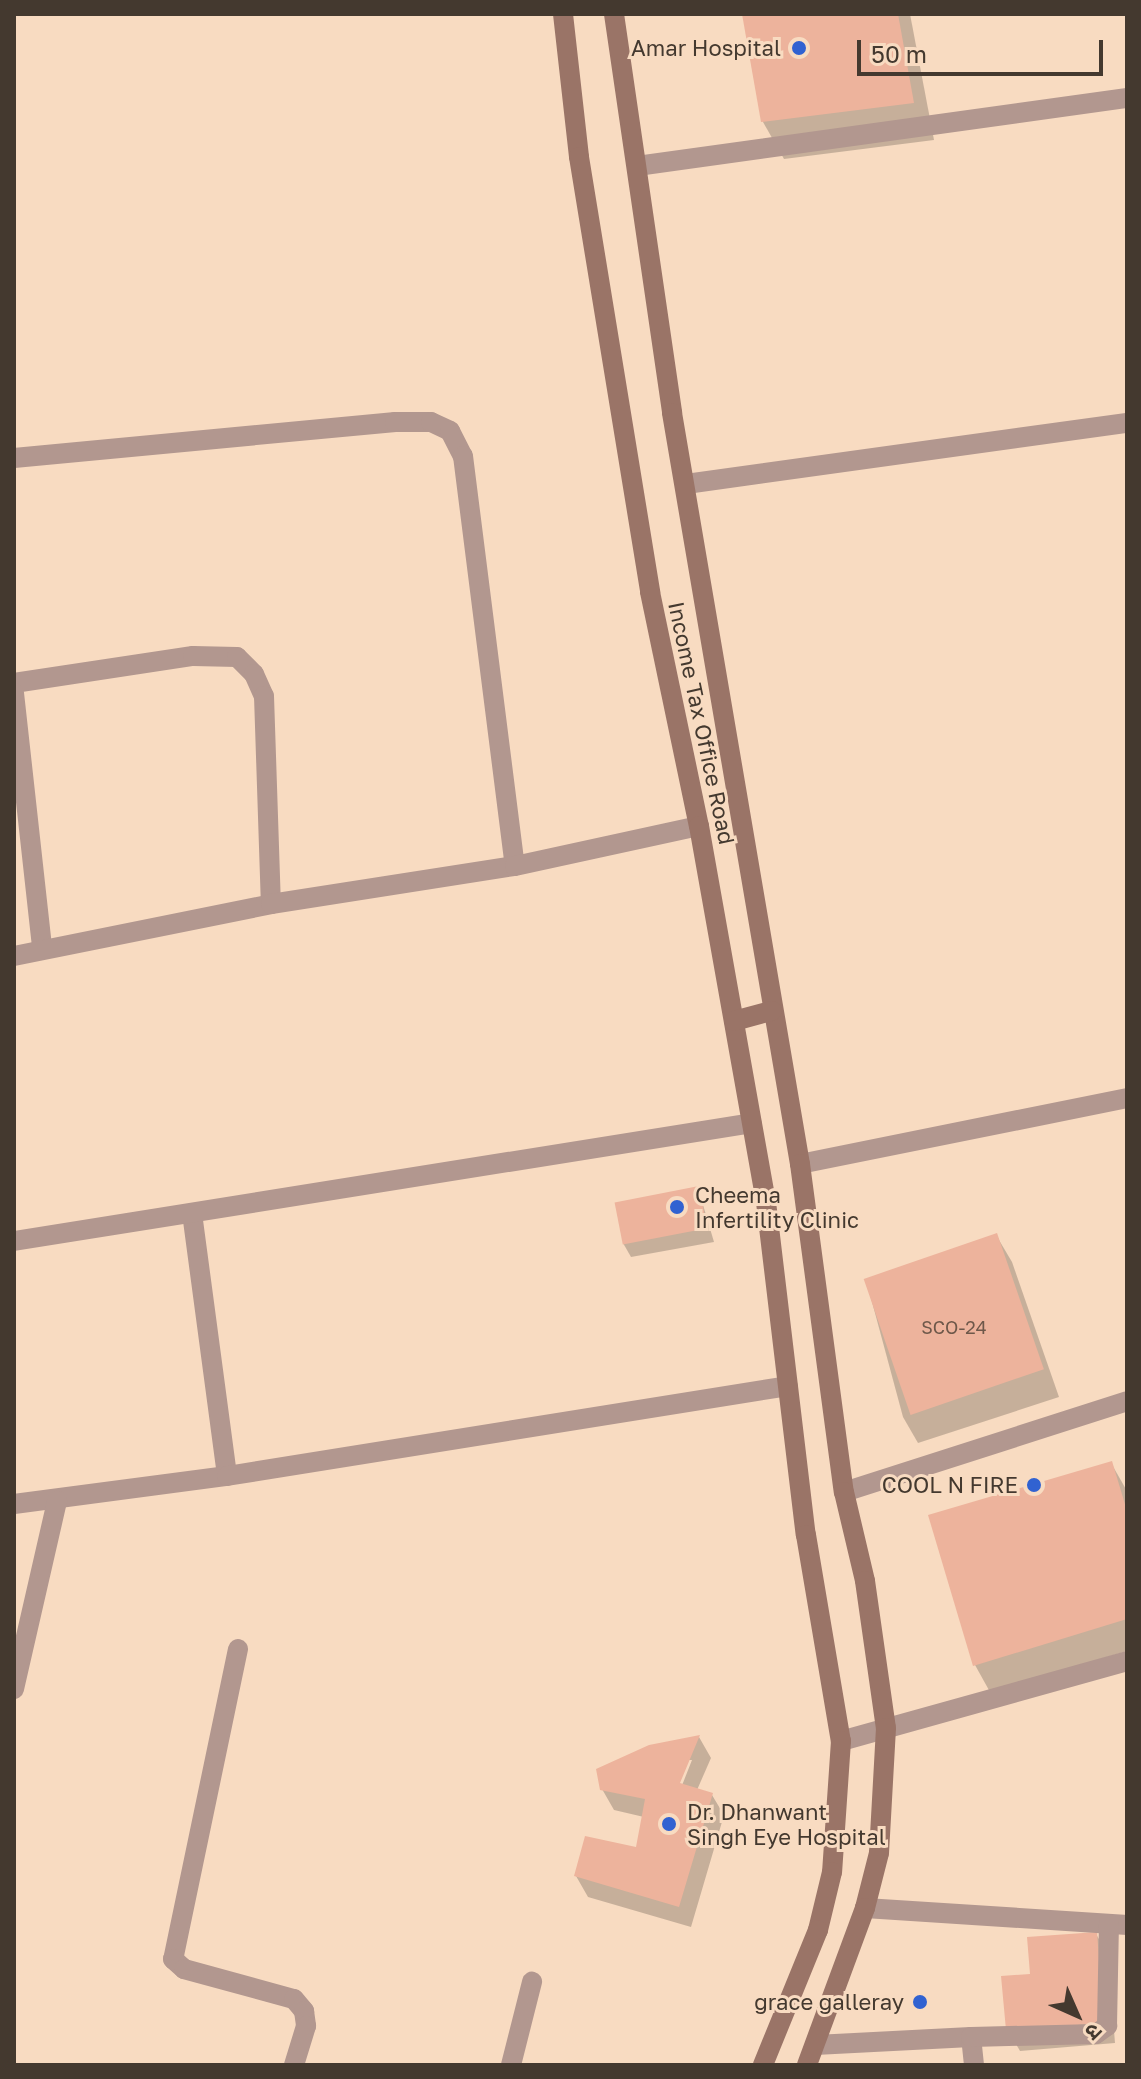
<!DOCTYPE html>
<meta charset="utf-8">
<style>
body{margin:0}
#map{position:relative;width:1141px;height:2079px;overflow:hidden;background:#f8dbc1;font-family:"Golos Text","Noto Sans Devanagari",sans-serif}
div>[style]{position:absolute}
.shadow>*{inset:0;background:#0003}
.building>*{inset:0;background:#edb39c;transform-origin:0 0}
.minor>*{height:20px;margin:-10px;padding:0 10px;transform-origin:10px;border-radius:10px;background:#b2978f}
.secondary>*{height:20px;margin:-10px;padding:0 10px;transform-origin:10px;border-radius:10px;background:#9a7467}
.dots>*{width:22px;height:22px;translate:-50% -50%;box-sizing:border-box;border:4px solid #f8dbc1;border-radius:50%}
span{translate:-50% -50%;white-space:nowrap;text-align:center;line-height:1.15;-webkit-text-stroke:6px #f8dbc1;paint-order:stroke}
.number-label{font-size:18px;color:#6e584a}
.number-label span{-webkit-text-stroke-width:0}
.poi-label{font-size:22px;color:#44392f}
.right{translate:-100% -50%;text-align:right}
.left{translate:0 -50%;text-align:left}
.street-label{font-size:22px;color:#44392f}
.frame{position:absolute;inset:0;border:16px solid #44392f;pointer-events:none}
.north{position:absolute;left:1037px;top:1975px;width:80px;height:80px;-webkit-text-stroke:6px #f8dbc1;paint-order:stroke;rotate:135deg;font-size:22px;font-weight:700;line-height:32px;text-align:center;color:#44392f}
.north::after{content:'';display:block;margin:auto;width:28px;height:36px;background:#44392f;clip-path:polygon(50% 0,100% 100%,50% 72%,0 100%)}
.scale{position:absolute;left:857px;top:40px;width:246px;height:36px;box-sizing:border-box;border:4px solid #44392f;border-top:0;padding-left:10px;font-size:24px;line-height:28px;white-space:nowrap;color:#44392f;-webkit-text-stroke:6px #f8dbc1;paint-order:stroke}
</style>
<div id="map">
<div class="shadow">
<div style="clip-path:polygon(744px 14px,910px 14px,934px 140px,784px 159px,763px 122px)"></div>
<div style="clip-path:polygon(698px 1188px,714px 1242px,631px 1257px,623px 1243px)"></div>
<div style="clip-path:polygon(996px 1235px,1012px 1262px,1059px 1397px,918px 1443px,903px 1417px,868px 1287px)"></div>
<div style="clip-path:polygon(1111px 1463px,1127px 1491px,1127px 1651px,990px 1692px,975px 1665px)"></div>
<div style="clip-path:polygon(evenodd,699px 1737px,711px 1758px,697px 1790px,712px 1795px,724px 1815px,691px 1927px,588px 1897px,576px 1876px,638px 1849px,644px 1817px,614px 1810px,602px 1789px,699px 1737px,688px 1760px,692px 1760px,679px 1793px,675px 1792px,688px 1760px)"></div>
<div style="clip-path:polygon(1096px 1934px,1108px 1955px,1115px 2043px,1020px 2051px,1008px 2030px,1033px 1976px)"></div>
</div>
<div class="building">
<div style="clip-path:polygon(742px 14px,898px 14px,914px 103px,761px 122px)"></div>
<div style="left:699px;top:1186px;width:43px;height:86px;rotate:79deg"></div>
<div style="left:997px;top:1233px;width:144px;height:141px;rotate:71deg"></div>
<div style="clip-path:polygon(1112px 1461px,1127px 1511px,1127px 1619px,973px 1666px,928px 1515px)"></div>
<div style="clip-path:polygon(700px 1735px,680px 1783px,713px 1793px,679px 1907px,574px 1876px,585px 1836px,636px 1847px,645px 1799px,600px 1790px,596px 1769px,649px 1745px)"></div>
<div style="clip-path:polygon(1097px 1932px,1104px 2023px,1006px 2030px,1001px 1976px,1030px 1974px,1027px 1937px)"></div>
</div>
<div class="minor">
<div style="left:637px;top:166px;width:495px;rotate:-7.9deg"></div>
<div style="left:14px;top:458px;width:383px;rotate:-5.4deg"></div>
<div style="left:395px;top:422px;width:36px"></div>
<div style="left:431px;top:422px;width:21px;rotate:25deg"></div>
<div style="left:450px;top:431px;width:28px;rotate:63deg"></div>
<div style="left:463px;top:456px;width:413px;rotate:82.8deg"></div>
<div style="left:686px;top:484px;width:445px;rotate:-7.9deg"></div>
<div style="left:14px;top:683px;width:181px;rotate:-8.6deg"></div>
<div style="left:193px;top:656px;width:44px;rotate:1.3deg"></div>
<div style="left:237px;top:657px;width:24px;rotate:45deg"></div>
<div style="left:254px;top:674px;width:24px;rotate:66deg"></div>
<div style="left:264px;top:696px;width:208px;rotate:88.1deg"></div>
<div style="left:14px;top:693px;width:255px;rotate:83.7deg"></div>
<div style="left:14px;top:956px;width:262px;rotate:-11.4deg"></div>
<div style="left:271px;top:904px;width:247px;rotate:-8.9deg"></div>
<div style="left:515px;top:866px;width:188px;rotate:-12.3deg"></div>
<div style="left:800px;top:1164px;width:334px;rotate:-11.4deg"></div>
<div style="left:192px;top:1213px;width:265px;rotate:82.4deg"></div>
<div style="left:14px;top:1241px;width:747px;rotate:-9.08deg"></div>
<div style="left:844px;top:1492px;width:297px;rotate:-17.8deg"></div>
<div style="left:14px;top:1504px;width:215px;rotate:-7.5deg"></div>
<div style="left:227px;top:1476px;width:568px;rotate:-9.11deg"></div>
<div style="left:238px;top:1649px;width:317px;rotate:101.8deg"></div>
<div style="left:173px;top:1959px;width:15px;rotate:42deg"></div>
<div style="left:184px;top:1969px;width:114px;rotate:15.3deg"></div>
<div style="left:294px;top:1999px;width:16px;rotate:50deg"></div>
<div style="left:304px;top:2011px;width:15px;rotate:82deg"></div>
<div style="left:306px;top:2026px;width:41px;rotate:107.1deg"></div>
<div style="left:14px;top:1689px;width:193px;rotate:-77.1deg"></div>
<div style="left:841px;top:1741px;width:297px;rotate:-15.6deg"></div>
<div style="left:865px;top:1908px;width:263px;rotate:3.7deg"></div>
<div style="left:815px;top:2045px;width:156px;rotate:-2.9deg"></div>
<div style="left:511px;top:2065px;width:86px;rotate:-75.8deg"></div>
<div style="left:974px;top:2065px;width:28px;rotate:-96deg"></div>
<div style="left:971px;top:2037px;width:125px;rotate:-1.4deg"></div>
<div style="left:1096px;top:2034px;width:14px;rotate:-36deg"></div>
<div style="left:1107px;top:2026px;width:102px;rotate:-88.9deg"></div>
</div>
<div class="secondary">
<div style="left:563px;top:14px;width:144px;rotate:83.6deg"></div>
<div style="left:579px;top:157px;width:441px;rotate:80.7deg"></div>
<div style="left:650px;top:592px;width:239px;rotate:78.2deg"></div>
<div style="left:699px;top:826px;width:382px;rotate:79.9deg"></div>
<div style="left:766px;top:1202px;width:335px;rotate:83.2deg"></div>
<div style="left:806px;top:1535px;width:209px;rotate:80.4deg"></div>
<div style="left:841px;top:1741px;width:131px;rotate:93.9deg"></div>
<div style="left:832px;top:1872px;width:60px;rotate:103.6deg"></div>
<div style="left:818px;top:1930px;width:146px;rotate:112.2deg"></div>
<div style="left:614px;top:14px;width:403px;rotate:81.7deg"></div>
<div style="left:672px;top:413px;width:762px;rotate:80.33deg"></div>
<div style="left:800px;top:1164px;width:331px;rotate:82.4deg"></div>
<div style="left:844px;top:1492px;width:91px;rotate:76.7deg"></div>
<div style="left:865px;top:1581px;width:148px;rotate:81.9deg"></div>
<div style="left:886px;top:1728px;width:125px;rotate:93.2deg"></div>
<div style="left:879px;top:1853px;width:57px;rotate:104.3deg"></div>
<div style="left:865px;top:1908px;width:167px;rotate:110.3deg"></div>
<div style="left:734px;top:1021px;width:39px;rotate:-15deg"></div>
</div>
<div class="dots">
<div style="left:799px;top:48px;background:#3162d1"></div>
<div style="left:677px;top:1207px;background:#3162d1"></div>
<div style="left:1034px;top:1485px;background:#3162d1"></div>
<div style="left:669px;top:1824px;background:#3162d1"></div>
<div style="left:920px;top:2002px;background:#3162d1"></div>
</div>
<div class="number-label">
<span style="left:954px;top:1327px">SCO-24</span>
</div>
<div class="poi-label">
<span class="right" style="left:781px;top:48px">Amar Hospital</span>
<span class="left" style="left:695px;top:1207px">Cheema<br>Infertility Clinic</span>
<span class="right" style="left:1018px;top:1485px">COOL N FIRE</span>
<span class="left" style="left:687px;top:1824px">Dr. Dhanwant<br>Singh Eye Hospital</span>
<span class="right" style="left:904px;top:2002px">grace galleray</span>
</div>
<div class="street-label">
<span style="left:702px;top:723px;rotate:78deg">Income Tax Office Road</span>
</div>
<div class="frame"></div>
<div class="north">उ</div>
<div class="scale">50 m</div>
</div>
